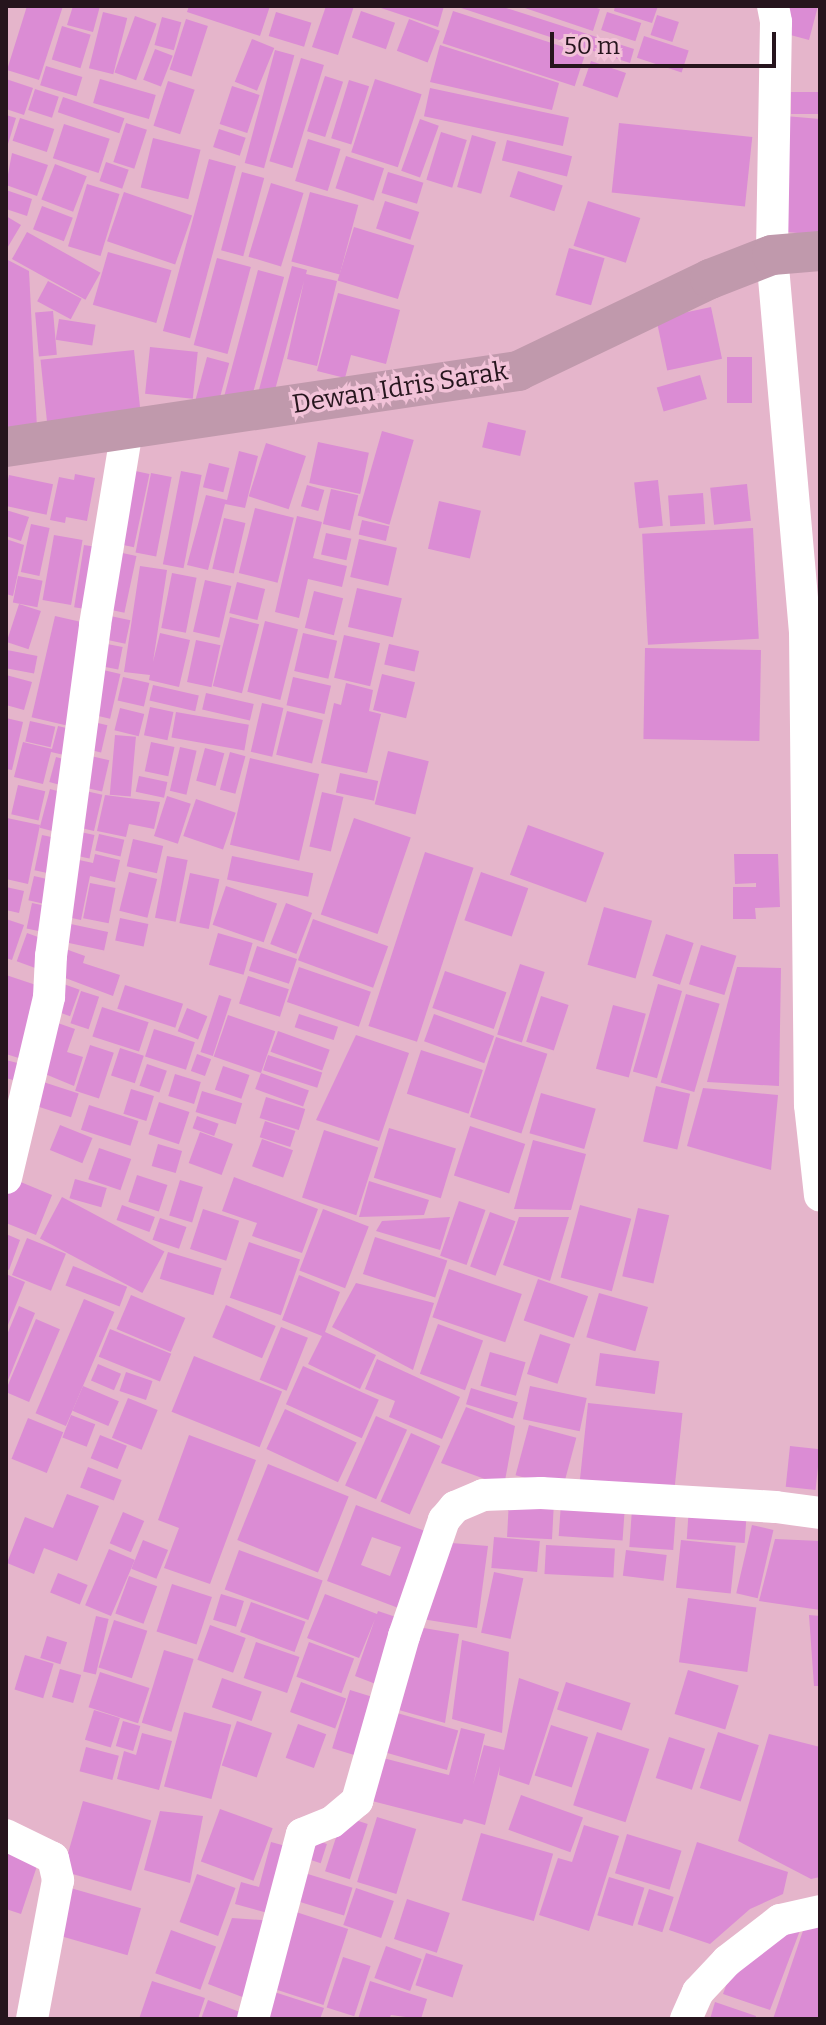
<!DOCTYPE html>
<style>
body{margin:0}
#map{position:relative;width:826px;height:2025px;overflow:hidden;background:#e5b5cb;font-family:Bitter,serif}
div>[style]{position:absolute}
.building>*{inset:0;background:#db8cd4;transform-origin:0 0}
.minor>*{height:32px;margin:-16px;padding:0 16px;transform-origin:16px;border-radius:16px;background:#fff}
.major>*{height:40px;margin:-20px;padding:0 20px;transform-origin:20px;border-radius:20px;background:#c099ac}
span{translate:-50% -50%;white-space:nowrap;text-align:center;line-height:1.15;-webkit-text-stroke:7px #f2c2d8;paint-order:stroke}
.street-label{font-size:26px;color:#26151d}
.frame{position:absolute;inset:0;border:8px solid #26151d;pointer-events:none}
.scale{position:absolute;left:550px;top:32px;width:226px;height:36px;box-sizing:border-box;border:4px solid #26151d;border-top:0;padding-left:10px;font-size:24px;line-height:28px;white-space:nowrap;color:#26151d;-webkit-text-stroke:6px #f2c2d8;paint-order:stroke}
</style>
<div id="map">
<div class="building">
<div style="clip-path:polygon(27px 6px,63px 6px,39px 80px,7px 70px)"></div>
<div style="clip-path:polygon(73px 6px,100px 6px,93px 32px,67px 25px)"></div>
<div style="clip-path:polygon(189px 6px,270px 6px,260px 36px,187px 12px)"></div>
<div style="clip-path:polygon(326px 6px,354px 6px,338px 55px,312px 47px)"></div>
<div style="clip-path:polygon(375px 6px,444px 6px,438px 27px)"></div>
<div style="clip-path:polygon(455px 6px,500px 6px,634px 49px,630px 63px)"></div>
<div style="clip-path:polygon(519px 6px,590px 6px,600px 9px,593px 31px)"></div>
<div style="clip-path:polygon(615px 6px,658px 6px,652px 23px,614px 11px)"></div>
<div style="clip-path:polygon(779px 6px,818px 6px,809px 40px,772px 30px)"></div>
<div style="left:361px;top:11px;width:36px;height:28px;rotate:19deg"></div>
<div style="left:453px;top:11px;width:139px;height:34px;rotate:18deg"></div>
<div style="left:103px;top:12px;width:25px;height:58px;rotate:14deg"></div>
<div style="left:276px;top:12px;width:37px;height:25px;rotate:17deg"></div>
<div style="left:607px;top:12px;width:36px;height:19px;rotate:18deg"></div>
<div style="left:657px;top:15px;width:23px;height:21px;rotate:18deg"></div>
<div style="left:135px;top:16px;width:23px;height:60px;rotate:20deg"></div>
<div style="left:162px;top:17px;width:20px;height:29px;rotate:15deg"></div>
<div style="left:186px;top:19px;width:23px;height:53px;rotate:18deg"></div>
<div style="left:409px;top:19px;width:33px;height:34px;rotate:21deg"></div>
<div style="left:62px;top:26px;width:30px;height:35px;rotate:17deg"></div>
<div style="left:644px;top:36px;width:47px;height:23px;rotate:18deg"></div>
<div style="left:252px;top:39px;width:24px;height:46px;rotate:22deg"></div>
<div style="clip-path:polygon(440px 45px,559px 83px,552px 110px,430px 82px)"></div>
<div style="left:155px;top:49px;width:19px;height:33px;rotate:21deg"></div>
<div style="left:275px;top:50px;width:20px;height:117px;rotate:15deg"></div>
<div style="left:301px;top:58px;width:24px;height:108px;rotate:17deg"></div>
<div style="left:591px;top:61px;width:37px;height:26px;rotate:19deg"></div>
<div style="left:46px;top:66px;width:38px;height:20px;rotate:17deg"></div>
<div style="left:325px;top:76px;width:19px;height:58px;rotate:18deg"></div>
<div style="clip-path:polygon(6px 79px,33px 88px,24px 115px,6px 109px)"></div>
<div style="left:100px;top:79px;width:58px;height:25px;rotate:16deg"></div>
<div style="left:375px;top:79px;width:49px;height:77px;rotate:18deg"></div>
<div style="left:349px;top:80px;width:21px;height:61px;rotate:17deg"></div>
<div style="left:168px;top:81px;width:28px;height:47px;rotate:18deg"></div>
<div style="left:232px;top:86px;width:29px;height:40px;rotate:18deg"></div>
<div style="left:430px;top:88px;width:142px;height:29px;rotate:12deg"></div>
<div style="left:35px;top:89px;width:25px;height:22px;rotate:18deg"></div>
<div style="left:820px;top:92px;width:22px;height:29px;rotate:90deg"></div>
<div style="left:63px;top:97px;width:65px;height:16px;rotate:19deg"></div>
<div style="clip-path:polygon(6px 115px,16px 118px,7px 147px,6px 147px)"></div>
<div style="clip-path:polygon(785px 116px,820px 119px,820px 235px,776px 231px)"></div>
<div style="left:20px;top:118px;width:36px;height:24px;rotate:18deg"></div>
<div style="left:420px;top:119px;width:20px;height:55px;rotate:20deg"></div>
<div style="left:126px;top:123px;width:22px;height:41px;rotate:18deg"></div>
<div style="left:619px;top:123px;width:134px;height:70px;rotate:6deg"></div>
<div style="left:64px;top:124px;width:48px;height:36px;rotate:18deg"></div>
<div style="left:219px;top:129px;width:28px;height:19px;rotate:18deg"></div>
<div style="left:441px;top:132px;width:27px;height:50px;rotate:17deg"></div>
<div style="left:472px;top:135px;width:25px;height:54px;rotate:16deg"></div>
<div style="left:153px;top:138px;width:49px;height:51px;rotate:14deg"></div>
<div style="left:308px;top:139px;width:34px;height:44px;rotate:17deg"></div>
<div style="left:507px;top:140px;width:67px;height:21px;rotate:14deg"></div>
<div style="clip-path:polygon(12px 153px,48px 165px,37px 196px,6px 185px)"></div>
<div style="left:346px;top:156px;width:40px;height:34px;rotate:18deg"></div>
<div style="left:209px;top:159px;width:28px;height:178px;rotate:15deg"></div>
<div style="left:106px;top:162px;width:24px;height:20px;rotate:19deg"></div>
<div style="left:55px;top:164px;width:34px;height:38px;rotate:21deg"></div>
<div style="left:518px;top:171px;width:47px;height:27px;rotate:18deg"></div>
<div style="left:242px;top:172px;width:23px;height:81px;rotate:15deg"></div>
<div style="left:388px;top:172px;width:37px;height:22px;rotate:17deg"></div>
<div style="left:271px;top:183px;width:34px;height:77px;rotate:17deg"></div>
<div style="left:87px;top:184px;width:34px;height:65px;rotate:17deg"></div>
<div style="clip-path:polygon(6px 190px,32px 199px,27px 216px,6px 209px)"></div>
<div style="left:124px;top:192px;width:72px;height:52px;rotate:19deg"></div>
<div style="left:310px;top:192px;width:50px;height:72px;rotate:15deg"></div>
<div style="left:385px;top:201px;width:36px;height:29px;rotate:18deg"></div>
<div style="left:588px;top:201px;width:55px;height:47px;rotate:18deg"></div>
<div style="left:42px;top:206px;width:33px;height:25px;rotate:21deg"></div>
<div style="clip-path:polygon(6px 216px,21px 225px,6px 250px)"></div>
<div style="left:354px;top:227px;width:63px;height:56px;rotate:17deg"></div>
<div style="left:27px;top:232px;width:84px;height:31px;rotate:29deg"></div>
<div style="left:569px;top:248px;width:37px;height:49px;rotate:16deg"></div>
<div style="left:108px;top:252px;width:66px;height:55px;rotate:16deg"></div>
<div style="left:217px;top:258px;width:35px;height:90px;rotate:15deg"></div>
<div style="clip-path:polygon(6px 259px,29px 271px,37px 428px,6px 430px)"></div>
<div style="clip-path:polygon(292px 266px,307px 270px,306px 274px,337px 281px,317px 366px,287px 359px,304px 281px,271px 405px,256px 401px)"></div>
<div style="left:258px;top:270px;width:27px;height:133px;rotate:15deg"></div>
<div style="left:48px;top:281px;width:38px;height:23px;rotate:28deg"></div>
<div style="clip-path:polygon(338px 293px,400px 310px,386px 364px,351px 355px,345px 378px,317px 371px)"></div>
<div style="left:711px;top:307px;width:53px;height:56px;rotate:78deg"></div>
<div style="left:53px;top:311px;width:44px;height:18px;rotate:85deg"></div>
<div style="left:59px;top:319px;width:37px;height:21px;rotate:9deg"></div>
<div style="left:150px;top:347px;width:48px;height:47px;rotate:6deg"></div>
<div style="left:134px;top:350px;width:70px;height:94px;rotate:84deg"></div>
<div style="left:207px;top:357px;width:23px;height:50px;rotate:15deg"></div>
<div style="left:727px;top:357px;width:25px;height:46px"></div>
<div style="left:700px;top:375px;width:25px;height:45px;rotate:74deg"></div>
<div style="left:488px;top:422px;width:39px;height:26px;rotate:13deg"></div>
<div style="left:382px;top:431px;width:33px;height:88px;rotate:16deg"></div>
<div style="left:318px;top:442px;width:52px;height:42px;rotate:12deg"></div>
<div style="left:266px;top:443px;width:42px;height:56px;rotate:18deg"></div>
<div style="clip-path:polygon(239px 451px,258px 456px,245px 508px,225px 504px,208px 570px,187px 565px,206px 495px,227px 500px)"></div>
<div style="left:209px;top:463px;width:21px;height:25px;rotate:14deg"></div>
<div style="left:126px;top:469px;width:24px;height:75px;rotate:12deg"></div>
<div style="left:181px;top:471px;width:21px;height:95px;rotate:11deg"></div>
<div style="left:151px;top:473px;width:21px;height:81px;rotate:11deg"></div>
<div style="clip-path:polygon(75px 474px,95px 478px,87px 521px,66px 517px,65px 523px,50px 520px,59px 477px,74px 480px)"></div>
<div style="left:9px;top:475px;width:45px;height:31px;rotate:12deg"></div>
<div style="left:658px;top:480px;width:46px;height:24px;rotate:84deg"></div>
<div style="left:747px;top:484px;width:37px;height:37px;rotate:84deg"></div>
<div style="left:307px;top:485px;width:18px;height:22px;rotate:16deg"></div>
<div style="left:331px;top:489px;width:28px;height:36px;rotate:13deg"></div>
<div style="left:703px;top:493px;width:31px;height:35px;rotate:86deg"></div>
<div style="left:439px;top:501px;width:43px;height:49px;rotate:13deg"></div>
<div style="left:255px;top:508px;width:40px;height:67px;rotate:14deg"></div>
<div style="clip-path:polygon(6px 510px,29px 517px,21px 541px,6px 536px)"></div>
<div style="clip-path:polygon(297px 516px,322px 522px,313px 558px,347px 566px,342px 587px,308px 579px,299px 618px,275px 612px)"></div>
<div style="left:224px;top:518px;width:22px;height:52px;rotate:13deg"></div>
<div style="left:362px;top:520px;width:28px;height:15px;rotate:13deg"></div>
<div style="left:31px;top:524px;width:19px;height:49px;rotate:12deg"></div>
<div style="left:753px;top:528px;width:111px;height:111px;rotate:87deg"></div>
<div style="left:326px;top:533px;width:26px;height:22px;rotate:13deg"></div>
<div style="left:54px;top:535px;width:29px;height:66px;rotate:10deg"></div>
<div style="clip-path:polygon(6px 539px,24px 545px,13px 596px,6px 594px)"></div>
<div style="left:359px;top:539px;width:39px;height:39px;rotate:13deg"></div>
<div style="left:84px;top:545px;width:24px;height:63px;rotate:9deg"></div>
<div style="left:113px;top:551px;width:24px;height:58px;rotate:12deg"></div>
<div style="clip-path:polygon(140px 566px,167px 570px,153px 662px,160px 633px,190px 640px,179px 687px,149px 680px,150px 675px,124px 672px)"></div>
<div style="left:172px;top:573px;width:25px;height:56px;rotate:11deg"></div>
<div style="left:18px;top:576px;width:25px;height:27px;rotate:11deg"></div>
<div style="left:205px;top:580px;width:27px;height:53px;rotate:13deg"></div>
<div style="left:237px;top:582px;width:29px;height:32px;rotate:14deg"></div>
<div style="left:357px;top:588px;width:46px;height:40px;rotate:13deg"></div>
<div style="left:314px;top:591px;width:30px;height:38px;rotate:14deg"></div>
<div style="left:19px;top:604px;width:23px;height:40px;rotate:18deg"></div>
<div style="left:101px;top:614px;width:30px;height:24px;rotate:12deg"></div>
<div style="left:55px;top:616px;width:36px;height:104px;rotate:13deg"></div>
<div style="left:230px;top:617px;width:30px;height:71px;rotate:14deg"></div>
<div style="left:265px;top:621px;width:34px;height:73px;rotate:14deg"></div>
<div style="left:303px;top:633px;width:35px;height:39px;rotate:13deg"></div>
<div style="left:344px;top:635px;width:37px;height:44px;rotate:13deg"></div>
<div style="left:196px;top:640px;width:25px;height:43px;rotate:12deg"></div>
<div style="left:102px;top:643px;width:21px;height:23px;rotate:11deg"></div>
<div style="left:389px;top:644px;width:31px;height:21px;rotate:13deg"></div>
<div style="left:645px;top:648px;width:116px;height:91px;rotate:1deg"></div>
<div style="left:7px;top:650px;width:31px;height:18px;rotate:11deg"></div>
<div style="left:99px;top:669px;width:22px;height:46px;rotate:13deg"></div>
<div style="left:382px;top:674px;width:34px;height:37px;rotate:14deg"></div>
<div style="clip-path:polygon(6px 675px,32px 682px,24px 710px,6px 705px)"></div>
<div style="left:123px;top:677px;width:27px;height:24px;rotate:13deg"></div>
<div style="left:293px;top:677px;width:39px;height:29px;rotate:13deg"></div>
<div style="clip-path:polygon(346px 683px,373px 690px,369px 711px,381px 714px,367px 773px,321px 763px,334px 703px,341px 705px)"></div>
<div style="left:153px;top:685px;width:47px;height:16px;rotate:13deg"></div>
<div style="left:206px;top:693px;width:49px;height:17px;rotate:13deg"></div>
<div style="left:262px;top:703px;width:22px;height:50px;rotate:13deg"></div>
<div style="left:150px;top:707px;width:24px;height:29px;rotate:12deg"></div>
<div style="left:120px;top:708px;width:25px;height:23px;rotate:14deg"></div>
<div style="left:287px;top:711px;width:37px;height:45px;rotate:14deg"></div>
<div style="left:176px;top:712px;width:74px;height:26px;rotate:10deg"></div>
<div style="clip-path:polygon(6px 718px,23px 722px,12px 770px,6px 769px)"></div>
<div style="left:85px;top:720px;width:23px;height:28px;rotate:13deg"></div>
<div style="left:30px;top:721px;width:26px;height:21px;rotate:13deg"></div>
<div style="clip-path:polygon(58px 726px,79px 731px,73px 757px,51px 752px,43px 784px,14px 777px,23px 742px,52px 749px)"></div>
<div style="left:115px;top:735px;width:21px;height:60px;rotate:5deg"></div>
<div style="left:151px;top:742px;width:24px;height:30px;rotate:12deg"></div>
<div style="left:180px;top:747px;width:17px;height:45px;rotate:13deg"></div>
<div style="left:205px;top:748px;width:20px;height:34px;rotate:15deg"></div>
<div style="left:388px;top:751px;width:42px;height:55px;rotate:14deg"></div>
<div style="left:230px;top:752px;width:16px;height:39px;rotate:15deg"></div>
<div style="left:82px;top:754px;width:28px;height:32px;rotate:13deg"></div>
<div style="left:56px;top:757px;width:20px;height:26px;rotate:15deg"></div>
<div style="left:250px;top:758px;width:71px;height:89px;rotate:13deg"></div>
<div style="left:340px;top:773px;width:39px;height:20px;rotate:12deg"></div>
<div style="left:139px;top:776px;width:29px;height:16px;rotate:12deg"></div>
<div style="left:18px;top:785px;width:28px;height:30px;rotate:13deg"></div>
<div style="left:50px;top:789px;width:20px;height:40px;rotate:15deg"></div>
<div style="left:77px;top:789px;width:26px;height:37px;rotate:13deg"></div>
<div style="left:322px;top:792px;width:22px;height:56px;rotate:13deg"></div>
<div style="clip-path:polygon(105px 795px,160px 802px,154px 829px,129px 824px,126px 837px,97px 831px)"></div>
<div style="left:167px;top:796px;width:25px;height:42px;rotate:18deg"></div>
<div style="left:196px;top:799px;width:42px;height:39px;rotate:19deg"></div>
<div style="clip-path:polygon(7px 818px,40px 825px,28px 884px,6px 879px)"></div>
<div style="left:354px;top:818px;width:60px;height:102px;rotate:19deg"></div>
<div style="left:528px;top:825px;width:81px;height:53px;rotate:20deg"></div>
<div style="left:71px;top:830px;width:24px;height:24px;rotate:12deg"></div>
<div style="left:99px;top:834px;width:26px;height:17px;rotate:13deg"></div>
<div style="left:42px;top:835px;width:19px;height:36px;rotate:12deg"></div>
<div style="left:133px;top:839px;width:31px;height:28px;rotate:13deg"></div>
<div style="left:425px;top:852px;width:51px;height:183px;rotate:18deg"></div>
<div style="clip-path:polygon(95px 854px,120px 860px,115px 882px,90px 876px,81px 920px,58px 915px,70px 858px,93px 863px)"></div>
<div style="clip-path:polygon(734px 854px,778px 854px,780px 907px,755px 908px,756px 919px,733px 919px,733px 887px,756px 887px,756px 883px,735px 884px)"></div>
<div style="left:167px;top:856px;width:21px;height:63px;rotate:11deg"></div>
<div style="left:232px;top:856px;width:83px;height:24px;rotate:12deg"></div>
<div style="left:129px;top:872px;width:29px;height:40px;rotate:14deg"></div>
<div style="left:481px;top:872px;width:50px;height:51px;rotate:19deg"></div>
<div style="left:190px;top:873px;width:30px;height:51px;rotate:12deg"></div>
<div style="left:34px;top:876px;width:22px;height:25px;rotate:13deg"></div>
<div style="left:90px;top:883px;width:26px;height:36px;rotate:11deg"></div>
<div style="left:226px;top:886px;width:54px;height:41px;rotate:19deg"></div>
<div style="clip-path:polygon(6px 887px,24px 891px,19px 913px,6px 910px)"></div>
<div style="left:32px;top:903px;width:24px;height:26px;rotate:12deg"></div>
<div style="left:286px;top:903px;width:28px;height:44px;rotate:21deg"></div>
<div style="left:604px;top:907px;width:50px;height:60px;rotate:16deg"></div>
<div style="left:120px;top:918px;width:29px;height:23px;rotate:12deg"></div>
<div style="clip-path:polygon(6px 919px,24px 925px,12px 960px,6px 958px)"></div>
<div style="left:313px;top:919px;width:80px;height:44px;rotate:20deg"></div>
<div style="left:66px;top:923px;width:43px;height:19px;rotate:12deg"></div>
<div style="left:27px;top:933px;width:27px;height:30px;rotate:20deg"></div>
<div style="left:218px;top:933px;width:36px;height:33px;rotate:16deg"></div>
<div style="left:666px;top:934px;width:29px;height:44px;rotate:18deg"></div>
<div style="left:701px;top:945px;width:37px;height:41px;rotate:17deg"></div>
<div style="left:257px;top:946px;width:42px;height:26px;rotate:18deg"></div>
<div style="clip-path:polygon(60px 947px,85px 956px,83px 963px,120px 975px,113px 996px,52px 973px)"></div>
<div style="left:520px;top:964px;width:26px;height:74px;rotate:18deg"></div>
<div style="left:299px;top:967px;width:76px;height:37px;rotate:19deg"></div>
<div style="clip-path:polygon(737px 967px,781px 968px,779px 1086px,707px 1082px)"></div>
<div style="left:445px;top:971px;width:65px;height:39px;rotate:19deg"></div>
<div style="clip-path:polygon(6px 975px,48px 989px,25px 1060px,6px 1054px)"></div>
<div style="left:248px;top:976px;width:43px;height:29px;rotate:18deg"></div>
<div style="left:58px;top:982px;width:23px;height:28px;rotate:20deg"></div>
<div style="left:658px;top:984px;width:25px;height:91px;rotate:16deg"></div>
<div style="left:125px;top:985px;width:61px;height:25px;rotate:18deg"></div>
<div style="left:81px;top:991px;width:19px;height:34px;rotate:18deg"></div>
<div style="left:686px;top:994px;width:35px;height:92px;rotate:16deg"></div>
<div style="left:219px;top:995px;width:13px;height:60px;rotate:18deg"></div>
<div style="left:541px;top:996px;width:29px;height:48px;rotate:18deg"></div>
<div style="left:613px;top:1005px;width:34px;height:66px;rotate:15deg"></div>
<div style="left:102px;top:1007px;width:49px;height:31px;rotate:18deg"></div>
<div style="left:187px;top:1008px;width:22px;height:25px;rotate:22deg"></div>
<div style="left:299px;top:1014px;width:41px;height:14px;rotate:18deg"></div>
<div style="left:434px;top:1014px;width:64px;height:29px;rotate:20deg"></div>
<div style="left:228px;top:1015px;width:50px;height:44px;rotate:19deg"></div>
<div style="clip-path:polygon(49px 1020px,75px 1029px,67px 1052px,83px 1057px,74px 1086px,33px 1069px)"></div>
<div style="left:154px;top:1029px;width:43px;height:29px;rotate:18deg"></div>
<div style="left:278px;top:1031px;width:55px;height:22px;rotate:20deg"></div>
<div style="clip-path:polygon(356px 1035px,409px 1053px,379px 1141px,316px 1120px)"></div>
<div style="left:496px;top:1037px;width:54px;height:84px;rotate:18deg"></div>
<div style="left:90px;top:1045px;width:25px;height:48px;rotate:18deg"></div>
<div style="left:120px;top:1048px;width:25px;height:29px;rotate:18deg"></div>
<div style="left:421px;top:1050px;width:65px;height:46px;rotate:18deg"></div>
<div style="left:197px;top:1054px;width:15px;height:18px;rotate:20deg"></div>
<div style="left:268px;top:1055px;width:57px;height:16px;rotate:18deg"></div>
<div style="clip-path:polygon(6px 1060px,29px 1066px,24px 1083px,6px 1078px)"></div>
<div style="left:147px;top:1064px;width:21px;height:23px;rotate:19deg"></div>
<div style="left:223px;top:1066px;width:28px;height:25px;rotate:19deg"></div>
<div style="left:261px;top:1073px;width:51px;height:17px;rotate:20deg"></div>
<div style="left:175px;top:1074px;width:27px;height:23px;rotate:17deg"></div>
<div style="left:34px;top:1079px;width:47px;height:25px;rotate:18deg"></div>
<div style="left:656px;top:1086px;width:35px;height:57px;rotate:13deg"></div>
<div style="clip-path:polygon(703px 1088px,778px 1095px,771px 1170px,687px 1146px)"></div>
<div style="left:131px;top:1089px;width:24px;height:26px;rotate:17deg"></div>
<div style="left:202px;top:1091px;width:42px;height:22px;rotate:17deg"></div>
<div style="left:541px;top:1093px;width:57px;height:42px;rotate:16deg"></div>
<div style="left:266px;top:1097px;width:41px;height:22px;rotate:17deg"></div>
<div style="left:159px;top:1102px;width:32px;height:34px;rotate:18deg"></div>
<div style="left:89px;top:1105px;width:52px;height:26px;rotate:18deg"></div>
<div style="left:197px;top:1116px;width:23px;height:13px;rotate:20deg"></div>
<div style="left:265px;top:1121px;width:32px;height:17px;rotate:18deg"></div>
<div style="left:60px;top:1125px;width:35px;height:27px;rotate:22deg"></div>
<div style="left:470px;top:1126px;width:58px;height:52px;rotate:18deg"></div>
<div style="left:389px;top:1128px;width:70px;height:52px;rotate:17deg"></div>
<div style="left:324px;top:1130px;width:57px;height:71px;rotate:18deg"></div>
<div style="left:200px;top:1132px;width:35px;height:33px;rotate:20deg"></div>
<div style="left:262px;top:1139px;width:33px;height:29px;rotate:20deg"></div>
<div style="clip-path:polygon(533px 1140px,586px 1154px,571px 1210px,514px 1209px)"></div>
<div style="left:158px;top:1144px;width:25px;height:23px;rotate:16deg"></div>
<div style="left:99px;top:1148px;width:34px;height:33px;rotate:19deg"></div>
<div style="left:137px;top:1175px;width:32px;height:28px;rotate:18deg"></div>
<div style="clip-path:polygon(234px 1177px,318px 1209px,302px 1253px,252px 1236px,257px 1223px,222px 1211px)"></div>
<div style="clip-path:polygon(11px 1178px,52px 1195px,36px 1235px,6px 1223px,6px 1190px)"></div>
<div style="left:75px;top:1179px;width:33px;height:20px;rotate:16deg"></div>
<div style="left:180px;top:1180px;width:24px;height:37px;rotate:17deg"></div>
<div style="clip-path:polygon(369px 1181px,429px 1200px,424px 1215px,359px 1217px)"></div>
<div style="left:62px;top:1197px;width:116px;height:47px;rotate:28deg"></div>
<div style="left:459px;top:1201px;width:28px;height:58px;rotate:19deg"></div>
<div style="left:122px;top:1205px;width:35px;height:16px;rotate:20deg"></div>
<div style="left:580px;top:1205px;width:53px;height:75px;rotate:15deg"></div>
<div style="left:638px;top:1208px;width:32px;height:70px;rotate:13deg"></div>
<div style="left:203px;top:1209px;width:38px;height:42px;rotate:18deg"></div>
<div style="left:323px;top:1209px;width:49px;height:66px;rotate:21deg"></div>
<div style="left:490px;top:1212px;width:27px;height:58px;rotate:20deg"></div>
<div style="clip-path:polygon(450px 1217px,440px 1250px,376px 1231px,382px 1221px)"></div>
<div style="clip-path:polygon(519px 1217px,569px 1217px,550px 1281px,503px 1265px)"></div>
<div style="left:160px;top:1218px;width:28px;height:23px;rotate:19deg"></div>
<div style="clip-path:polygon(6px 1234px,20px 1240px,9px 1270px,6px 1269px)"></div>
<div style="left:375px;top:1237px;width:76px;height:39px;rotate:18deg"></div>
<div style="left:27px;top:1238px;width:42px;height:40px;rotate:22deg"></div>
<div style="left:249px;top:1242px;width:54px;height:59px;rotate:19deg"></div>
<div style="left:168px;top:1252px;width:56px;height:28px;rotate:17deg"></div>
<div style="left:73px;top:1266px;width:58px;height:21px;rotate:21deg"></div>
<div style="left:449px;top:1269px;width:77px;height:51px;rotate:19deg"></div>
<div style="clip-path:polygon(6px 1274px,25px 1282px,6px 1330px)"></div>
<div style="clip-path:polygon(299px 1275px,340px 1292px,325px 1332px,376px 1355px,360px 1389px,308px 1364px,322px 1336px,282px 1320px)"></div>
<div style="left:538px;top:1279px;width:53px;height:44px;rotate:19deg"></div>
<div style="clip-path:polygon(356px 1283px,434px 1303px,413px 1370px,332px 1327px)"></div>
<div style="left:599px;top:1293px;width:51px;height:46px;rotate:16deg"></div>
<div style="left:131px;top:1295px;width:59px;height:37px;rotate:23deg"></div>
<div style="left:84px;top:1299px;width:33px;height:124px;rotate:23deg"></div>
<div style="left:226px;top:1305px;width:54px;height:35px;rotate:23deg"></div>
<div style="clip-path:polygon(19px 1306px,35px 1313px,6px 1385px,6px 1337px)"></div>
<div style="left:36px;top:1319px;width:26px;height:79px;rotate:23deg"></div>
<div style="left:438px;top:1324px;width:48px;height:53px;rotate:20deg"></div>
<div style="left:281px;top:1327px;width:29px;height:57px;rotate:22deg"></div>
<div style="left:110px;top:1329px;width:66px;height:30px;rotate:22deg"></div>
<div style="left:540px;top:1334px;width:32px;height:42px;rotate:18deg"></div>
<div style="left:490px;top:1352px;width:37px;height:35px;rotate:16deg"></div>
<div style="left:600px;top:1353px;width:60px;height:33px;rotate:8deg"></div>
<div style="left:194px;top:1356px;width:95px;height:60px;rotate:22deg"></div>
<div style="clip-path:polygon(377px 1359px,460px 1397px,442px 1439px,389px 1417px,395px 1401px,365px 1389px)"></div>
<div style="left:98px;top:1364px;width:25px;height:18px;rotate:23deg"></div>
<div style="left:303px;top:1366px;width:83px;height:42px;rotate:24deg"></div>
<div style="left:126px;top:1372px;width:28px;height:20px;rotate:19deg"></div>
<div style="left:83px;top:1386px;width:39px;height:27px;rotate:23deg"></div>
<div style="left:530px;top:1386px;width:58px;height:34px;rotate:12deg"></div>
<div style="left:471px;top:1388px;width:49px;height:17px;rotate:17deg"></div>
<div style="left:128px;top:1398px;width:32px;height:43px;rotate:22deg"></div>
<div style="left:588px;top:1403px;width:95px;height:79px;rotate:6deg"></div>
<div style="clip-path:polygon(466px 1407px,515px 1426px,504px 1486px,441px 1463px)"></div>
<div style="left:285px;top:1409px;width:79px;height:44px;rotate:25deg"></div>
<div style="left:71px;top:1415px;width:26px;height:24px;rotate:21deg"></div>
<div style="left:376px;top:1416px;width:34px;height:76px;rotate:24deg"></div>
<div style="left:28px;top:1418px;width:38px;height:44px;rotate:22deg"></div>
<div style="left:529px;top:1425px;width:49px;height:52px;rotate:15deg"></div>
<div style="left:411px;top:1433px;width:32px;height:75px;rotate:24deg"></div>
<div style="left:100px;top:1435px;width:29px;height:25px;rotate:22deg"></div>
<div style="clip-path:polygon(189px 1435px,256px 1460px,210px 1584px,164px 1568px,179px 1528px,158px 1520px)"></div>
<div style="left:790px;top:1446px;width:30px;height:41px;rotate:6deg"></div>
<div style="left:268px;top:1464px;width:87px;height:82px;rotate:22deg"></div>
<div style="left:88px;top:1467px;width:36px;height:22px;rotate:21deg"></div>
<div style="clip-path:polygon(67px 1494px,99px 1506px,77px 1561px,44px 1548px,34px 1574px,7px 1563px,25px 1517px,53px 1528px)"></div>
<div style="left:509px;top:1500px;width:45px;height:37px;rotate:3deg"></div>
<div style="left:561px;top:1503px;width:64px;height:33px;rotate:4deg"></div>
<div style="clip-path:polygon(evenodd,356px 1505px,433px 1534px,409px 1612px,327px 1581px,356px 1505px,372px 1537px,401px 1547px,390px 1576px,361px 1565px,372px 1537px)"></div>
<div style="left:689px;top:1507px;width:58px;height:32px;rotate:4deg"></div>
<div style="left:632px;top:1509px;width:44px;height:38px;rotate:4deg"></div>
<div style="left:123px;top:1512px;width:23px;height:34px;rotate:23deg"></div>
<div style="left:752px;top:1525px;width:22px;height:70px;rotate:13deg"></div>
<div style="left:494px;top:1537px;width:46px;height:31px;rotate:5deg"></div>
<div style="clip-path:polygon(775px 1539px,820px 1541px,820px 1610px,759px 1601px)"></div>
<div style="left:143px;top:1540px;width:27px;height:31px;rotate:22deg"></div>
<div style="left:681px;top:1540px;width:55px;height:48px;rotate:6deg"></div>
<div style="clip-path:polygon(439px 1542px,488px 1546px,477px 1628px,416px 1618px)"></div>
<div style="left:546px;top:1545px;width:69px;height:29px;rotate:3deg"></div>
<div style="left:109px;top:1549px;width:28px;height:61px;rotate:23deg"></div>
<div style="left:239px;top:1550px;width:89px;height:42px;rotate:20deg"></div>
<div style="left:626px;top:1550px;width:41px;height:26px;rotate:7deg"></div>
<div style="left:494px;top:1572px;width:30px;height:62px;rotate:12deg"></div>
<div style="left:58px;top:1573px;width:32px;height:21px;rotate:22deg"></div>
<div style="left:129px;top:1576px;width:30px;height:40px;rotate:20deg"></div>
<div style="left:172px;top:1584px;width:42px;height:50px;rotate:18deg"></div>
<div style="left:221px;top:1594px;width:24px;height:27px;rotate:17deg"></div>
<div style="clip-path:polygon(325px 1594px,377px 1614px,378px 1611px,405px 1620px,381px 1686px,355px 1676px,375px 1619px,359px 1658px,307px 1638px)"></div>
<div style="left:688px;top:1598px;width:69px;height:65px;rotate:8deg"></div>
<div style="left:251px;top:1602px;width:58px;height:32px;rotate:20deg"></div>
<div style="clip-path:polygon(809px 1615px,820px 1616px,820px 1686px,814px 1686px)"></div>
<div style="left:96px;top:1616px;width:13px;height:57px;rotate:13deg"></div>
<div style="left:114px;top:1620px;width:35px;height:50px;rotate:18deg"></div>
<div style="left:210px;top:1625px;width:38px;height:37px;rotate:20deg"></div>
<div style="clip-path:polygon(412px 1626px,459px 1634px,445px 1723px,388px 1707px)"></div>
<div style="left:47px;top:1636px;width:21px;height:23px;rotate:17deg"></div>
<div style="clip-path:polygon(462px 1640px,509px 1652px,502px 1733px,452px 1719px)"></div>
<div style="left:256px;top:1642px;width:46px;height:38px;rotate:19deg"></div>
<div style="left:309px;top:1642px;width:48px;height:37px;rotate:20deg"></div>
<div style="left:164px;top:1650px;width:31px;height:76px;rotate:17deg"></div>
<div style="left:25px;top:1655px;width:30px;height:36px;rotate:17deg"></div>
<div style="left:60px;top:1669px;width:22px;height:29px;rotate:16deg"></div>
<div style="left:688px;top:1670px;width:53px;height:46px;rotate:17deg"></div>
<div style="left:100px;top:1672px;width:52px;height:37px;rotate:18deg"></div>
<div style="left:222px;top:1678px;width:42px;height:31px;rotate:19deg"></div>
<div style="clip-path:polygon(519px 1678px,559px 1692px,529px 1785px,499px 1775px,500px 1766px,485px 1825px,464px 1819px,462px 1824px,372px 1801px,383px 1758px,449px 1775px,461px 1728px,485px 1734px,473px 1785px,484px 1745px,504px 1750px)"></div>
<div style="left:301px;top:1682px;width:48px;height:32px;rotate:20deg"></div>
<div style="left:566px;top:1682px;width:68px;height:29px;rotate:18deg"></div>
<div style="left:350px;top:1690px;width:34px;height:61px;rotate:17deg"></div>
<div style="left:94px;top:1710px;width:27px;height:31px;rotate:17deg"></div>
<div style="left:390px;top:1711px;width:71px;height:41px;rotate:16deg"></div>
<div style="left:184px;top:1712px;width:49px;height:77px;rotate:15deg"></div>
<div style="left:123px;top:1721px;width:18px;height:26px;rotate:16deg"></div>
<div style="left:237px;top:1721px;width:37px;height:47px;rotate:19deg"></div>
<div style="left:298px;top:1724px;width:30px;height:36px;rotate:20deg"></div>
<div style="left:551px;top:1725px;width:39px;height:53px;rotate:18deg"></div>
<div style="left:597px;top:1732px;width:55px;height:77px;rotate:18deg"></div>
<div style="left:718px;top:1732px;width:43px;height:59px;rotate:18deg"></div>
<div style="clip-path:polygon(142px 1733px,172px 1741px,159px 1790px,117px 1779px,124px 1751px,136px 1755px)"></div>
<div style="clip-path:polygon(769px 1734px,820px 1747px,820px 1877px,811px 1879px,738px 1841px)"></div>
<div style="left:669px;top:1737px;width:38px;height:43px;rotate:18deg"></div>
<div style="left:86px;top:1747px;width:34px;height:25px;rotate:15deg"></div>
<div style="left:521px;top:1795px;width:66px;height:37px;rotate:20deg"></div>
<div style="left:83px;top:1801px;width:71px;height:73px;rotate:16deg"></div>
<div style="left:220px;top:1809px;width:56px;height:56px;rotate:20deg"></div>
<div style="clip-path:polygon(160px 1811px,203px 1816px,190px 1883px,144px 1870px)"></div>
<div style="left:343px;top:1816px;width:26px;height:58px;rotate:18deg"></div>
<div style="left:377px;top:1817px;width:41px;height:68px;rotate:17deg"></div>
<div style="clip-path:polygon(584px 1825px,619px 1836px,589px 1931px,539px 1915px,558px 1858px,572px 1862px)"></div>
<div style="left:481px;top:1833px;width:75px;height:70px;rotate:16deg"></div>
<div style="left:627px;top:1834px;width:57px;height:41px;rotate:17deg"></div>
<div style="left:305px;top:1837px;width:23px;height:20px;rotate:18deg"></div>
<div style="clip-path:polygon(271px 1842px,293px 1848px,275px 1915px,235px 1904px,241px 1882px,259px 1887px)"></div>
<div style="clip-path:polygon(697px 1842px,788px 1872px,783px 1894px,750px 1909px,710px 1944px,669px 1930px)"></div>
<div style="clip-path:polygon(6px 1852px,38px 1863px,21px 1914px,6px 1909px)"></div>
<div style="left:298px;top:1871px;width:57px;height:29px;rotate:17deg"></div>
<div style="left:197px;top:1874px;width:41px;height:51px;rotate:20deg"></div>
<div style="left:609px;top:1877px;width:37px;height:40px;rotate:17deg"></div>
<div style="left:67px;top:1887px;width:77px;height:49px;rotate:16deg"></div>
<div style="left:356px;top:1888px;width:40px;height:39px;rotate:19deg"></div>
<div style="left:649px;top:1889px;width:26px;height:37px;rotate:18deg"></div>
<div style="left:407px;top:1899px;width:45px;height:42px;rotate:18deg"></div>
<div style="left:293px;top:1911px;width:58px;height:80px;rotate:18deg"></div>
<div style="clip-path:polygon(808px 1916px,820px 1921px,820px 2019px,773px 2019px)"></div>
<div style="clip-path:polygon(232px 1918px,276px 1921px,253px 2001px,208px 1984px)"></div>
<div style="clip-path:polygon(802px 1925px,770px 2010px,723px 1994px,737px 1955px)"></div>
<div style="left:171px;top:1930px;width:48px;height:46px;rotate:20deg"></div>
<div style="left:386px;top:1946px;width:38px;height:34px;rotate:20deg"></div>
<div style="left:426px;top:1953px;width:39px;height:34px;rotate:18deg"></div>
<div style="left:343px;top:1957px;width:29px;height:53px;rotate:18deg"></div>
<div style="clip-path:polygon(152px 1981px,205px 1998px,198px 2019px,139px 2019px)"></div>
<div style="clip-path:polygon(370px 1981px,427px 1999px,421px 2019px,391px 2015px,389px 2019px,358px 2019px)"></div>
<div style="clip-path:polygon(268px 1990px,324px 2008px,320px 2019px,259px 2019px)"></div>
<div style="clip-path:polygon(208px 2000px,248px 2015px,247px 2019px,201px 2019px)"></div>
<div style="clip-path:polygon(715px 2002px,756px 2016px,755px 2019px,710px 2019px)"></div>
</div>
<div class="minor">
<div style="left:773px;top:6px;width:16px;rotate:79deg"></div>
<div style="left:776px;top:22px;width:233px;rotate:91deg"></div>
<div style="left:772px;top:255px;width:378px;rotate:85deg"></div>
<div style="left:805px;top:632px;width:473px;rotate:89.4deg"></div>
<div style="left:810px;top:1105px;width:91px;rotate:83.7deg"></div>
<div style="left:6px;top:1178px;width:186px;rotate:-76.6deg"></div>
<div style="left:49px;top:997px;width:41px;rotate:-87.2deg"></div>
<div style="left:51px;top:956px;width:334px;rotate:-82.4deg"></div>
<div style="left:95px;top:625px;width:199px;rotate:-80.7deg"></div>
<div style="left:6px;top:1835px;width:52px;rotate:26.1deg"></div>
<div style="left:53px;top:1858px;width:23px;rotate:77deg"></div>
<div style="left:58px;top:1880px;width:141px;rotate:100.6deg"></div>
<div style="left:253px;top:2019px;width:191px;rotate:-75.2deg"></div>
<div style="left:302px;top:1834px;width:32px;rotate:-22deg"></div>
<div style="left:332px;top:1822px;width:33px;rotate:-40deg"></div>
<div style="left:357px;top:1801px;width:172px;rotate:-74.1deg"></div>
<div style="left:404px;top:1636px;width:123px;rotate:-71deg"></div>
<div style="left:444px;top:1520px;width:17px;rotate:-50deg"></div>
<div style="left:455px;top:1507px;width:30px;rotate:-23deg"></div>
<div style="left:483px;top:1495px;width:58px;rotate:-2deg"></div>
<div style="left:541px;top:1493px;width:235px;rotate:3.4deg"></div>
<div style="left:776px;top:1507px;width:44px;rotate:7.8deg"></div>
<div style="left:686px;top:2019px;width:30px;rotate:-66deg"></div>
<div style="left:698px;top:1992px;width:42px;rotate:-46.9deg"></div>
<div style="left:727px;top:1961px;width:67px;rotate:-37.7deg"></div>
<div style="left:780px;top:1920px;width:41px;rotate:-12.7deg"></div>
</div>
<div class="major">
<div style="left:6px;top:447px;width:518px;rotate:-8.44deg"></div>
<div style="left:518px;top:371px;width:213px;rotate:-25.6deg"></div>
<div style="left:710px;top:279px;width:66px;rotate:-21.2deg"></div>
<div style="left:772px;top:255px;width:48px;rotate:-4.8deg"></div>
</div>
<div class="street-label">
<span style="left:400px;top:388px;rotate:-9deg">Dewan Idris Sarak</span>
</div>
<div class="frame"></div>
<div class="scale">50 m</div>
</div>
